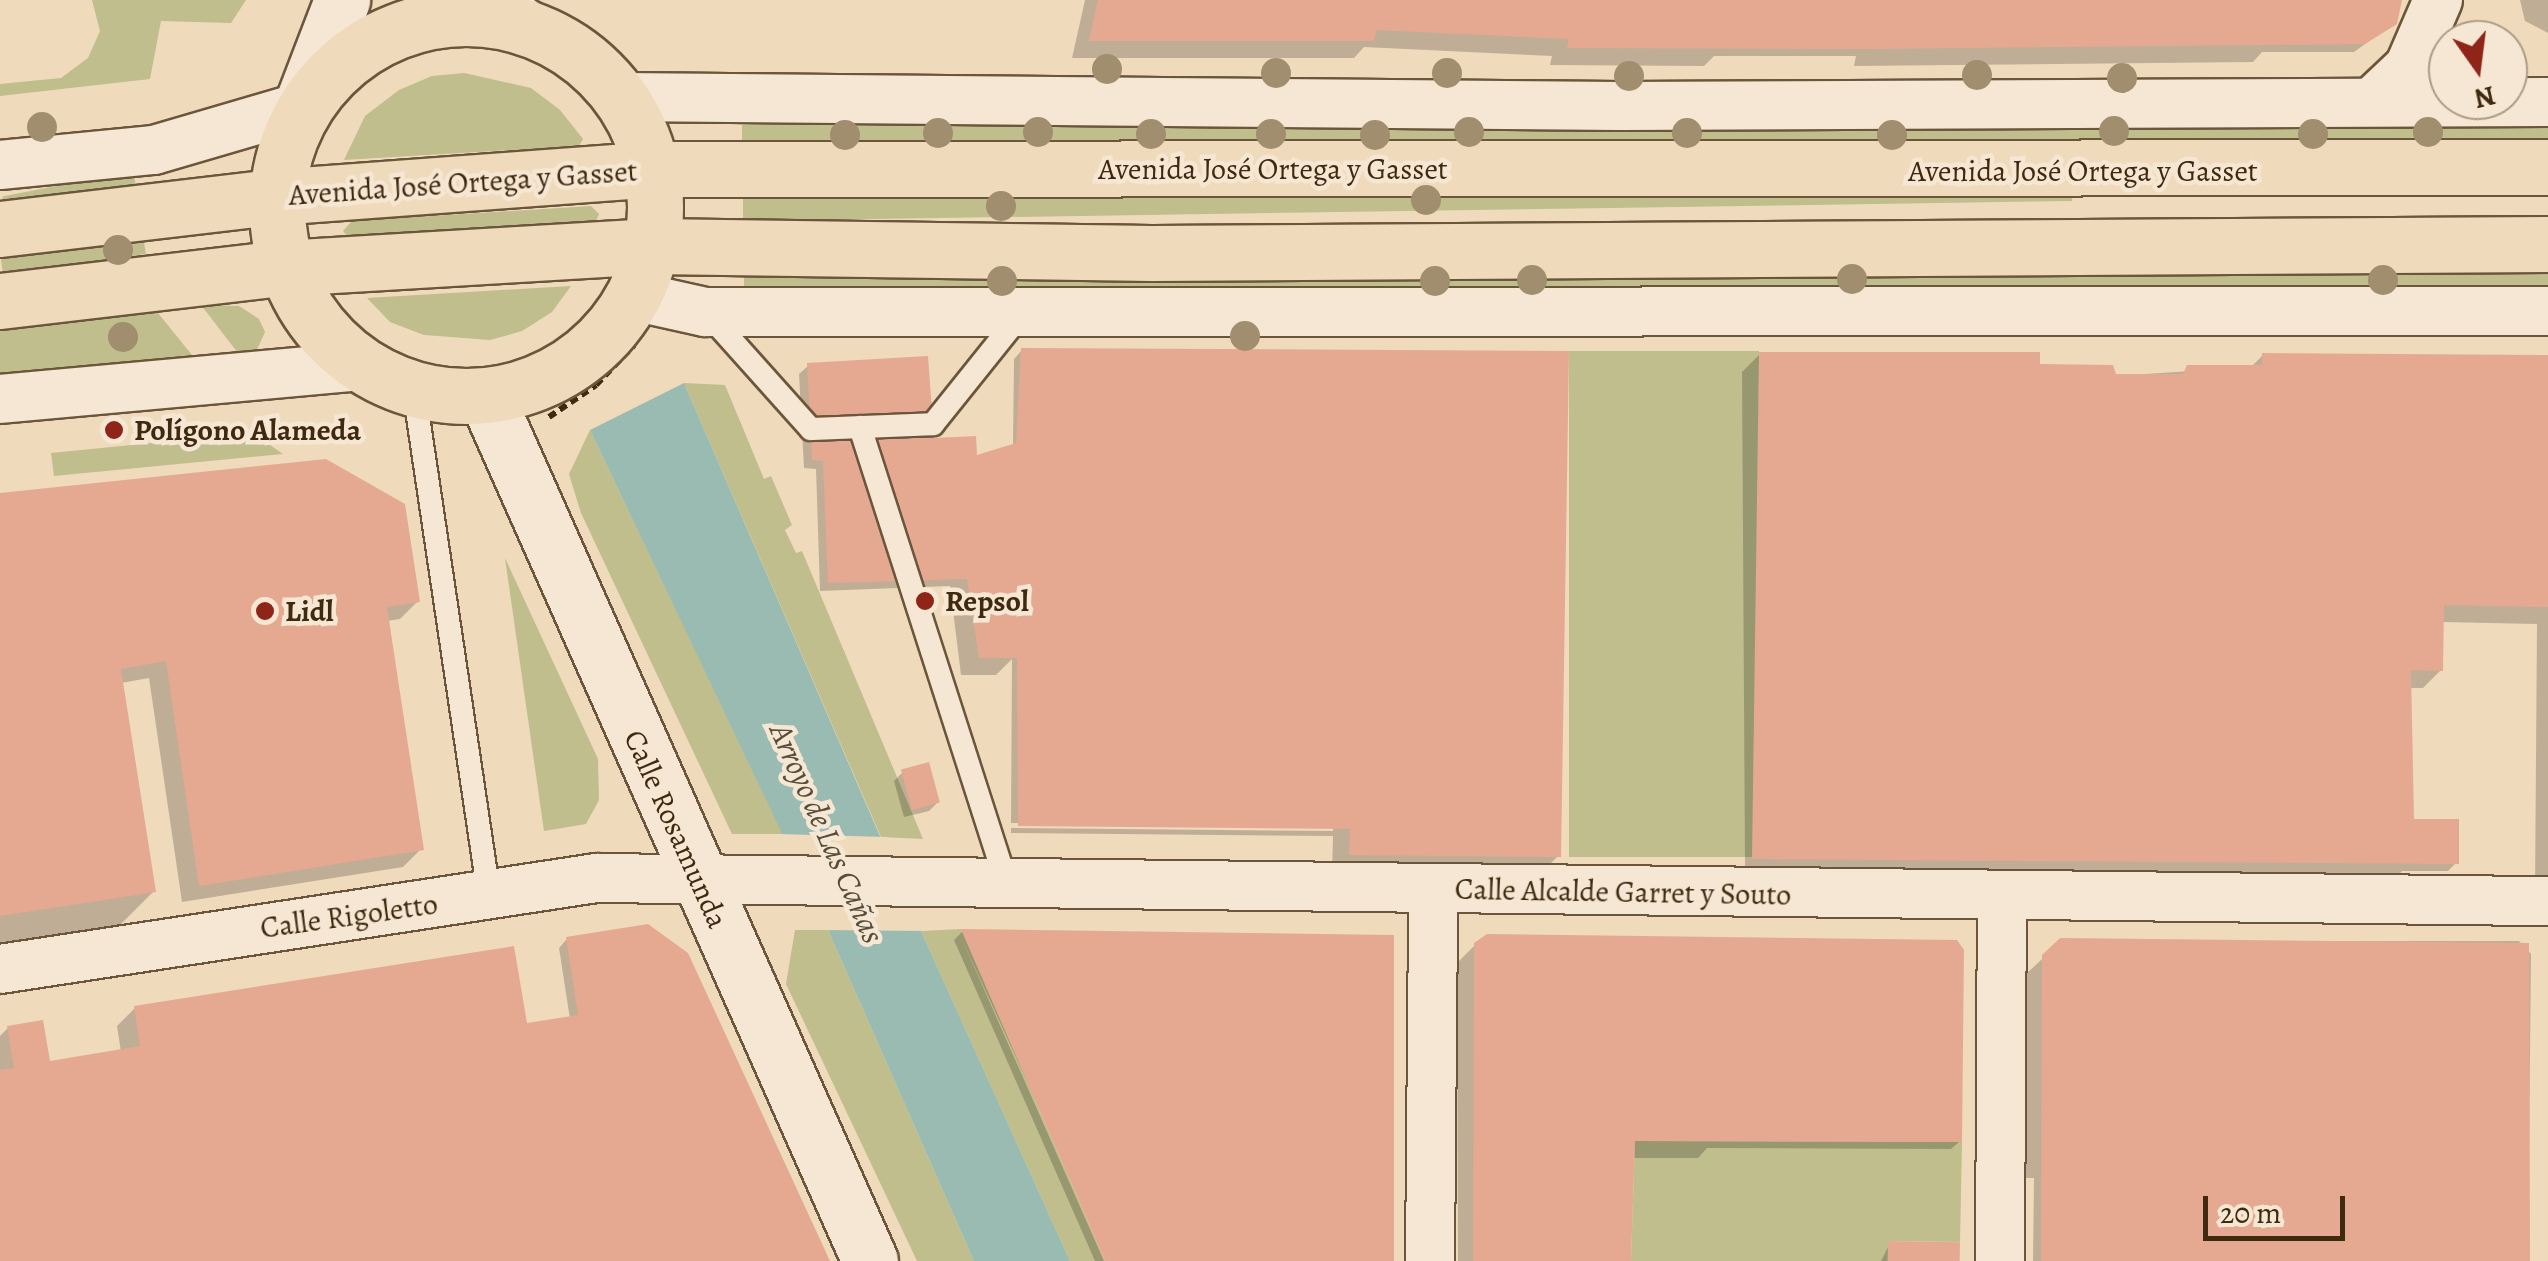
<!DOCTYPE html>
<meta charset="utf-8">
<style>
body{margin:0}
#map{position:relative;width:2548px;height:1261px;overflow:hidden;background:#efdabb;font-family:Alegreya,serif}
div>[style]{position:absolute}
.green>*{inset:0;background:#bfbe8c;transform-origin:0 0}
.water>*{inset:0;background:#9abbb1}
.pier>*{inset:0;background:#efdabb}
.shadow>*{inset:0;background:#0003}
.building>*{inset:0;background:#e5a991;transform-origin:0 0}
.path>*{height:6px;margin-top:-3px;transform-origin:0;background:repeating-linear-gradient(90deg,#3f2a10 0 8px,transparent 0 13px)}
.roads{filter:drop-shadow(2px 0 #6b563b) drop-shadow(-2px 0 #6b563b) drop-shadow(0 2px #6b563b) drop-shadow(0 -2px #6b563b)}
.lane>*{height:22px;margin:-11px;padding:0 11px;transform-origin:11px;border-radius:11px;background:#f5e7d3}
.street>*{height:48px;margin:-24px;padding:0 24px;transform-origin:24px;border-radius:24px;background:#f5e7d3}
.secondary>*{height:55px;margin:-27.5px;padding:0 27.5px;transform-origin:27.5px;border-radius:27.5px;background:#f5e7d3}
.primary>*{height:55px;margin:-27.5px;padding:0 27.5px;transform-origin:27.5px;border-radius:27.5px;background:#efdabb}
.primary>.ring{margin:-27.5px;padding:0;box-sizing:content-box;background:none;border:55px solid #efdabb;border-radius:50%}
.trees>*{width:30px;height:30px;margin:-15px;border-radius:50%;background:#a08e6e}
.dots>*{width:28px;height:28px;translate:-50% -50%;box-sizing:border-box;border:5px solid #f5e7d3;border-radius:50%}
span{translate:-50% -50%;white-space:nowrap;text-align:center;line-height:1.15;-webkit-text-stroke:9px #f5e7d3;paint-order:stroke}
.street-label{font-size:30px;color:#3f2a10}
.poi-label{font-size:30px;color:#3f2a10;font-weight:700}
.left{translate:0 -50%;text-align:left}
.water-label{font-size:32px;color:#564e38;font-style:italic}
.north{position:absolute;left:2428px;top:20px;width:100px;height:100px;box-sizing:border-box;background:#f5e7d3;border:2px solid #ac9b85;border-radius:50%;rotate:166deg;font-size:28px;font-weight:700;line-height:40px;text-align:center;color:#3f2a10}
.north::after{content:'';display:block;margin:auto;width:35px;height:45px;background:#8f2418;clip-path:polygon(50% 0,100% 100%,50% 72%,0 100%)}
.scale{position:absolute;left:2203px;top:1196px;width:142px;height:45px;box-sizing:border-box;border:5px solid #3f2a10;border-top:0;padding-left:12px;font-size:30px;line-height:35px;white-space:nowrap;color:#3f2a10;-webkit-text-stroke:8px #f5e7d3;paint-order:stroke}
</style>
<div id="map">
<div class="green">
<div style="clip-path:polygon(92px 0,246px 0,231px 23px,161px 21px,150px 79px,0 96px,0 84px,61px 78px,88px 58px,100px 31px)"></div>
<div style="clip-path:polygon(464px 73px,531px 88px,560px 110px,583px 139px,579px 146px,344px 160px,365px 116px,399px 90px,432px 76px)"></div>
<div style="clip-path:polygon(742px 125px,2548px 125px,2548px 142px,742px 145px)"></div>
<div style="left:133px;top:171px;width:16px;height:133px;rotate:79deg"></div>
<div style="clip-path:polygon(2073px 189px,2072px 201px,743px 221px,743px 198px)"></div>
<div style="clip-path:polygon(591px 206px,599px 214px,595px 224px,349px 238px,343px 231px,352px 221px)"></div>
<div style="left:143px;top:236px;width:18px;height:144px;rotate:81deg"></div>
<div style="clip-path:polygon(744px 269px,2548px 270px,2548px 287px,744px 291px)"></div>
<div style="clip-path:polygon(571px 286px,552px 312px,522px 331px,490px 340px,424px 335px,390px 322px,367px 298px)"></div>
<div style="clip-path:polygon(201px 305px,239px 306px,259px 319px,265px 332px,255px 354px,241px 357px)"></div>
<div style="clip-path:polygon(154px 308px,196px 360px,0 377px,0 323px)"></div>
<div style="left:1569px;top:351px;width:190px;height:506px"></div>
<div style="clip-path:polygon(684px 383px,725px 385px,764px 479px,771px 476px,792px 525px,785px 530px,796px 553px,802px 551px,923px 839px,881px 837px)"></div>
<div style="clip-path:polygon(590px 430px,783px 834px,732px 834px,581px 513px,569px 474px)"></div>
<div style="clip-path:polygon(253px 433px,283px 454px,54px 476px,51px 453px)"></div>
<div style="clip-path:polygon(505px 558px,598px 759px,599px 800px,586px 824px,544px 831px)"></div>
<div style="clip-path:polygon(961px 929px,1105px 1261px,1070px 1261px,921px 931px)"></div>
<div style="clip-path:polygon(795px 930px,828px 930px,974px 1261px,917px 1261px,786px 984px)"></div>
<div style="clip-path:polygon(1635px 1141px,1962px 1142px,1960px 1242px,1889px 1241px,1888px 1261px,1631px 1261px)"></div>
</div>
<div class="water">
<div style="clip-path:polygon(684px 383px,921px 931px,1070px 1261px,974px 1261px,828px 930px,590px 430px)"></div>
</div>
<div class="pier">
<div style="clip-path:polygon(778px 834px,887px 837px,927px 931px,823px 930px)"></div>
</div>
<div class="shadow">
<div style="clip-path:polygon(1085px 0,2399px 0,2394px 23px,2354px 52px,2262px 52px,2253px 62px,1854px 66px,1856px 56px,1714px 56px,1704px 66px,1550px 65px,1552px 56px,1364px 47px,1354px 58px,1072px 58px)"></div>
<div style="clip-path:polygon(2520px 0,2548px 0,2548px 33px,2525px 21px)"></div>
<div style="clip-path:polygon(1022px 350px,1558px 856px,1540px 874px,1332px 872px,1333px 836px,1011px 833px,1011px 828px,1333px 831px,1333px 826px,1011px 823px,1012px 659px,996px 675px,961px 675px,950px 586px,820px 591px,816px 469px,804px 468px,799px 374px,808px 366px,932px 441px,953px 477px,1013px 446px,1014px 359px)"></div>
<div style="clip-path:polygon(1760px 354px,2115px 376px,2251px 367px,2263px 355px,2548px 358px,2548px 890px,2535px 890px,2537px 624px,2442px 622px,2441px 670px,2423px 688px,2408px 688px,2410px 827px,2456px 863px,2448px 871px,2402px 871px,2393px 880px,1830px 876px,1831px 867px,1745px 866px,1742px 372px)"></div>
<div style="clip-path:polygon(0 496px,418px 601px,400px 619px,386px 621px,421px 849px,403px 867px,182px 902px,149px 678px,121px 683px,153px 892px,120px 925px,0 944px)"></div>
<div style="clip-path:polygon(903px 772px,938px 802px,929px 811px,904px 817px,894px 781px)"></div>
<div style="clip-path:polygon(962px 932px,1392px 937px,1391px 1261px,1109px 1261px,961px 937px,1104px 1261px,1095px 1261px,954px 940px)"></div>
<div style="clip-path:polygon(567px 939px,827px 1261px,0 1261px,0 1036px,8px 1028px,48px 1064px,121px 1052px,117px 1026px,135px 1008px,525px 1029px,570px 1019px,559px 948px)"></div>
<div style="clip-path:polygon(2061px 941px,2519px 941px,2531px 954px,2528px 1261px,2033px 1261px,2034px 1178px,2024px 1178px,2025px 975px)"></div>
<div style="clip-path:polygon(1476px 944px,1960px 1141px,1951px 1149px,1707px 1148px,1698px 1158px,1632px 1158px,1628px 1261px,1458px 1261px,1457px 963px)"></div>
<div style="clip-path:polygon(1890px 1243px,1958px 1261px,1881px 1261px)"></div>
</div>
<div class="building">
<div style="clip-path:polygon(1098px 0,2402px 0,2397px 24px,2365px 44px,1871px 49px,1567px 48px,1569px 39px,1376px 30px,1374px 41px,1089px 41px)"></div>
<div style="clip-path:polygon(1021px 348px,1569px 351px,1561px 857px,1349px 855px,1350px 829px,1018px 826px,1017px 658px,979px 658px,967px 579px,828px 583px,823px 461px,812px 460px,807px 363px,928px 356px,934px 438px,976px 436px,977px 455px,1016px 443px)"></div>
<div style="clip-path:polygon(1759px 352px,2040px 352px,2040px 364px,2113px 365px,2116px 374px,2183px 374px,2187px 365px,2262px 365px,2262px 353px,2548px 355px,2548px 607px,2444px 605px,2443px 671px,2411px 670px,2414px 819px,2459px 819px,2459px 864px,1752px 859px)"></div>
<div style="clip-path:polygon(326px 459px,405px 504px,420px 602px,387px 607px,424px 850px,199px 886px,166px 661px,121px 669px,156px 892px,0 916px,0 493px)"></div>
<div style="left:929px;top:762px;width:42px;height:29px;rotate:75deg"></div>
<div style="clip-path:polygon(648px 924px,688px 953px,830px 1261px,0 1261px,0 1070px,14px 1068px,7px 1026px,43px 1020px,50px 1061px,140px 1046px,134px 1006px,514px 946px,527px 1023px,578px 1015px,566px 937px)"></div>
<div style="clip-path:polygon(961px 929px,1394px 935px,1394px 1261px,1105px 1261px)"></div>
<div style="clip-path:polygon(1487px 934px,1957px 940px,1964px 950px,1962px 1142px,1635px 1141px,1631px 1261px,1473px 1261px,1474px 943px)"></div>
<div style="clip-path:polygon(2060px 938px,2529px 943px,2530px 1261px,2041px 1261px,2042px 955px)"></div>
<div style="left:1888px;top:1241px;width:72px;height:20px;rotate:1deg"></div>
</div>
<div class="path">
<div style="left:549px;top:417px;width:57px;rotate:-34.2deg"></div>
<div style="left:596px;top:385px;width:55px;rotate:-46.5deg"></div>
</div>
<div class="roads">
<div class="lane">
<div style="left:708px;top:314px;width:154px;rotate:48.2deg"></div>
<div style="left:811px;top:429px;width:122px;rotate:-2.3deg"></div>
<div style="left:933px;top:424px;width:141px;rotate:-51.3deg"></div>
<div style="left:414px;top:390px;width:511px;rotate:81.55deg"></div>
<div style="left:860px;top:427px;width:481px;rotate:72.2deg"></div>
</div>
<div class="street">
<div style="left:622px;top:97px;width:999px;rotate:0.52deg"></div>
<div style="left:1621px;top:106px;width:927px;rotate:-0.25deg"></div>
<div style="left:2372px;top:102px;width:51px;rotate:-43.4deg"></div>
<div style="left:2409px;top:67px;width:73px;rotate:-66.6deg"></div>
<div style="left:0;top:165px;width:155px;rotate:-5.6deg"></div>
<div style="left:154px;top:150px;width:153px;rotate:-16.3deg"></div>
<div style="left:633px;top:296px;width:74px;rotate:12.5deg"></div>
<div style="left:705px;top:312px;width:1843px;rotate:-0.03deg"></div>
<div style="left:0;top:399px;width:363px;rotate:-5.2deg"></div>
<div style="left:0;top:969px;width:603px;rotate:-8.68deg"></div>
<div style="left:596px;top:878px;width:1952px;rotate:0.68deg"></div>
<div style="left:1430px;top:1261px;width:370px;rotate:-89.5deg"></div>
<div style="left:2000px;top:1261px;width:365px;rotate:-89.7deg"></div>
</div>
<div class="secondary">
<div style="left:482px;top:0;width:44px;rotate:31.9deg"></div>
<div style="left:301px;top:107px;width:115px;rotate:-69deg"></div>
<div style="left:486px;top:396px;width:946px;rotate:66.06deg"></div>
</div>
<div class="primary">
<div class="ring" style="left:277px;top:18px;width:323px;height:323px"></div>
<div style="left:0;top:229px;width:276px;rotate:-6.7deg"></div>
<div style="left:274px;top:197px;width:379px;rotate:-4.2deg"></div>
<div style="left:652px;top:169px;width:1896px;rotate:-0.06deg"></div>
<div style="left:0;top:301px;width:285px;rotate:-6.7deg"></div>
<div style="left:283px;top:268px;width:370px;rotate:-3.4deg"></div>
<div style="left:652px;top:246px;width:499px;rotate:0.8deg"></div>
<div style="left:1151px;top:253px;width:1397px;rotate:-0.37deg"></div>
</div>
</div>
<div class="trees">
<div style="left:1107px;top:69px"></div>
<div style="left:1276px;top:73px"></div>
<div style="left:1447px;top:73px"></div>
<div style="left:1977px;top:75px"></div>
<div style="left:1629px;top:76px"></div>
<div style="left:2122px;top:78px"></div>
<div style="left:42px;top:127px"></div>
<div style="left:2114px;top:131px"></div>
<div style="left:1038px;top:132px"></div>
<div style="left:1469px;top:132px"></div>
<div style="left:2428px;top:132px"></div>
<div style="left:938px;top:133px"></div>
<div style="left:1687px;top:133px"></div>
<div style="left:1151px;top:134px"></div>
<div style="left:1271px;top:134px"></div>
<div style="left:2313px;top:134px"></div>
<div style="left:845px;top:135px"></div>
<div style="left:1375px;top:135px"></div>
<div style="left:1892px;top:135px"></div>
<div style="left:1426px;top:200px"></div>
<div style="left:1001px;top:206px"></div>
<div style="left:118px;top:250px"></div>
<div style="left:1852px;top:279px"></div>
<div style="left:1532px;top:280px"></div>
<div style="left:2383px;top:280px"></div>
<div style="left:1002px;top:281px"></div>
<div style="left:1435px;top:281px"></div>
<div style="left:1245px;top:336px"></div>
<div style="left:123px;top:337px"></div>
</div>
<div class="dots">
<div style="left:114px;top:430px;background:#8f2418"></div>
<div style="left:925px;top:601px;background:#8f2418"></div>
<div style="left:265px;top:611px;background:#8f2418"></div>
</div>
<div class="street-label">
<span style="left:1273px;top:169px">Avenida José Ortega y Gasset</span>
<span style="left:2083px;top:171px">Avenida José Ortega y Gasset</span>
<span style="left:463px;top:183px;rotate:-4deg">Avenida José Ortega y Gasset</span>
<span style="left:676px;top:829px;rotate:66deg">Calle Rosamunda</span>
<span style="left:1623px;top:892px;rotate:1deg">Calle Alcalde Garret y Souto</span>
<span style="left:349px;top:916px;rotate:-8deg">Calle Rigoletto</span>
</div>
<div class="poi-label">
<span class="left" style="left:134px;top:430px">Polígono Alameda</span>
<span class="left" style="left:945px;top:601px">Repsol</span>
<span class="left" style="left:285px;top:611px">Lidl</span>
</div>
<div class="water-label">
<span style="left:827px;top:833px;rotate:66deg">Arroyo de Las Cañas</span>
</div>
<div class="north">N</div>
<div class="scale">20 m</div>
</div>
